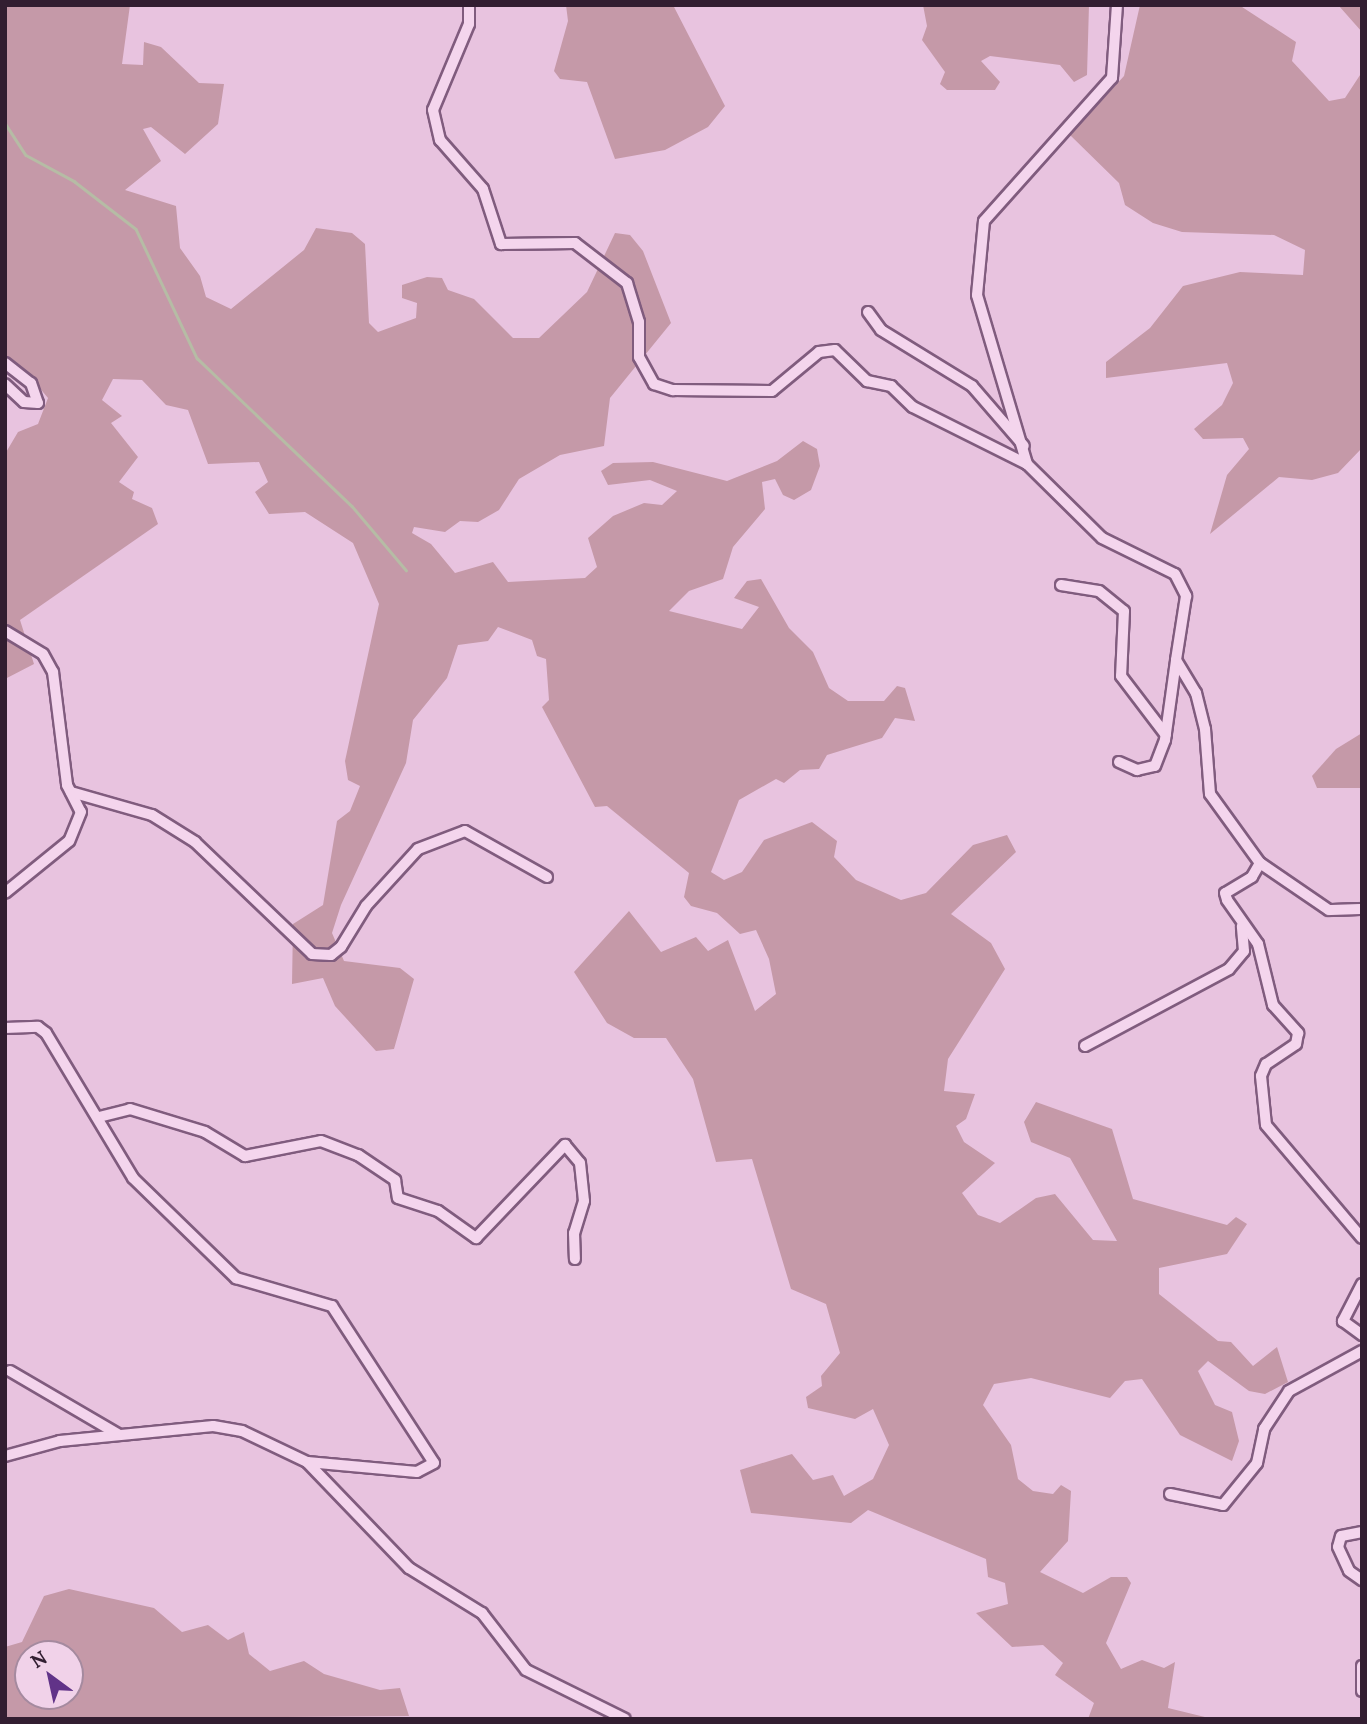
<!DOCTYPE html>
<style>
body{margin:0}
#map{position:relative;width:1367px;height:1724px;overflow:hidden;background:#e8c3df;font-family:Lora,serif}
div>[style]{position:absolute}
.green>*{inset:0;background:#c599a8}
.stream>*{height:2.5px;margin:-1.25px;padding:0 1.25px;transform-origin:1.25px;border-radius:1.25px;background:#b6bca5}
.roads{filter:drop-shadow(2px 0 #805c7e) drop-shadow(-2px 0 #805c7e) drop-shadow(0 2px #805c7e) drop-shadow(0 -2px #805c7e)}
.minor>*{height:10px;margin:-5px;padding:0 5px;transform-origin:5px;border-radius:5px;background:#f4d5ed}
span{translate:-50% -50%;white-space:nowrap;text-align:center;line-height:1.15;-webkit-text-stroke:7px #f1d2e9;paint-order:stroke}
.frame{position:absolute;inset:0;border:7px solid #321e31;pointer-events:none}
.north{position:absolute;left:14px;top:1640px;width:70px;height:70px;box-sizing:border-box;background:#f1d2e9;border:2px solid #a58a9f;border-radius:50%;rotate:327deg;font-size:19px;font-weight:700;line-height:28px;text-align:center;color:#321e31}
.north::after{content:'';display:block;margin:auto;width:24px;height:32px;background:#613388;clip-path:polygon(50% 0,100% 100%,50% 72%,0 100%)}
</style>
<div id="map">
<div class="green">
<div style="clip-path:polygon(5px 5px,130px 5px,122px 64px,143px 65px,144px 42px,161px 47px,199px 83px,224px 84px,218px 124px,185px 154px,151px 127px,143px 129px,161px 161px,125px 190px,176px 206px,180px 248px,200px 276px,206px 297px,231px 309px,304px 250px,316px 228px,352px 233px,365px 244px,369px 323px,378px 332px,416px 318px,417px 303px,402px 298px,402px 285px,427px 277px,442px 278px,448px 290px,474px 299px,513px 338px,539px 338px,587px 292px,615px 233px,630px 235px,643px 251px,671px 323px,610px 398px,604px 446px,560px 455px,519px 479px,499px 510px,478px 522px,460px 521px,445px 532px,414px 527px,412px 533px,431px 544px,455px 573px,493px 562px,508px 582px,585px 578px,597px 567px,588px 538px,613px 516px,644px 503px,662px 505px,677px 491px,650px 480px,608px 485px,601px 471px,613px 463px,653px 462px,727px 481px,777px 461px,803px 441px,817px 449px,820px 466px,811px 490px,794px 500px,783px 495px,775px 479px,762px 482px,765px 509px,733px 547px,723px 579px,689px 591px,669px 611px,742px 629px,759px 607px,734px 598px,747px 581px,761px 579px,789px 628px,813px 652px,829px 688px,848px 701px,884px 701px,897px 686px,905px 688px,915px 721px,895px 718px,882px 738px,827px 755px,819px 769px,800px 770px,784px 783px,776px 779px,739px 800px,711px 872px,724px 880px,742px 872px,764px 840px,812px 822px,837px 841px,834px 857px,856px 880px,901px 900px,926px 893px,973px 845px,1007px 835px,1016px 852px,951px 914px,991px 943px,1005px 969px,948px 1059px,944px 1091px,975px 1094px,966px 1119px,956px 1126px,964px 1142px,995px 1163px,962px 1193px,978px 1215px,1000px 1223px,1036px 1198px,1055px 1194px,1093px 1240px,1117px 1241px,1070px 1158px,1031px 1142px,1024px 1122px,1036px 1102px,1112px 1129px,1133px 1199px,1227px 1225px,1236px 1217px,1247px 1224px,1227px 1254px,1159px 1268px,1159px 1294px,1218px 1341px,1231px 1342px,1253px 1366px,1277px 1347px,1288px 1382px,1265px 1394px,1249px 1391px,1208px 1361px,1198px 1371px,1215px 1405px,1232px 1412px,1239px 1441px,1232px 1461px,1180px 1435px,1142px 1379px,1125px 1381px,1110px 1398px,1031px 1378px,994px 1384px,983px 1405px,1011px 1445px,1018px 1479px,1033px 1491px,1053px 1494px,1061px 1485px,1071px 1491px,1068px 1541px,1040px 1572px,1083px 1593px,1111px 1577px,1127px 1577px,1131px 1583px,1106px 1643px,1121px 1669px,1142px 1660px,1164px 1668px,1175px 1662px,1168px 1708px,1213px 1719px,1088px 1719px,1094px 1703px,1055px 1675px,1063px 1663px,1043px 1645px,1012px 1647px,976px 1613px,1008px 1604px,1005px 1583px,988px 1577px,986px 1559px,868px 1510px,851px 1523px,751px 1513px,740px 1470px,792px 1454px,813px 1480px,833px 1475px,844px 1496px,873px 1479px,889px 1445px,873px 1409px,855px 1419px,808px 1408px,806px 1397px,822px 1386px,821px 1376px,840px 1353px,826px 1304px,791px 1289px,752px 1159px,716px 1162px,693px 1079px,666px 1038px,634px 1038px,607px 1023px,574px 972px,629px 911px,661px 952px,696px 937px,708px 951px,728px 940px,755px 1011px,776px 994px,769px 959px,756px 930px,740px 934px,717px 913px,691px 906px,684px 897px,689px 873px,607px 806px,595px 807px,542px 707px,549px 700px,546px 659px,537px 656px,532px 640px,498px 627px,488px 641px,458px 645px,447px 678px,413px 720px,406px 763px,341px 905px,332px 933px,344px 961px,400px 968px,414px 979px,394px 1049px,376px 1051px,335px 1006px,323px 978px,292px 984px,293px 924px,323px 905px,337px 821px,350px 811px,360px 786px,348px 780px,345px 761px,379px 604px,353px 543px,305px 512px,269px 514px,255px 492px,268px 482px,259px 462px,208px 464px,188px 410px,166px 405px,142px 380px,113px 379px,102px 400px,122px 416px,111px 423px,138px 457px,119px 482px,134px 492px,132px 499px,152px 508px,158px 524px,20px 620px,34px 664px,5px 679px,5px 454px,18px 432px,38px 424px,48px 398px,28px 374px,5px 373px)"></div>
<div style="clip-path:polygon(566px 5px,673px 5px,725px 106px,708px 127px,665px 150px,615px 159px,587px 82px,560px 79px,554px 71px,568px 21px)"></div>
<div style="clip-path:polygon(923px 5px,1089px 5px,1087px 75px,1074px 82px,1060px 65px,990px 56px,981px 61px,1000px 82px,995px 90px,947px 90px,940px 84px,945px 72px,922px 40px,927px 26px)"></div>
<div style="clip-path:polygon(1140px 5px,1239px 5px,1296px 42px,1292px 61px,1329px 101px,1345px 98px,1362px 72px,1362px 448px,1338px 473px,1312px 480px,1279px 477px,1210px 534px,1227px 475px,1249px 449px,1243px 438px,1203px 439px,1194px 429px,1222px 405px,1233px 383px,1227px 363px,1106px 378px,1106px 362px,1150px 328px,1183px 286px,1240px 272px,1303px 275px,1305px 250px,1274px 235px,1182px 232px,1153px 223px,1125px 205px,1119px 183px,1070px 135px,1124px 76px)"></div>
<div style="clip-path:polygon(1337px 5px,1362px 5px,1362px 32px,1339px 6px)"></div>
<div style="clip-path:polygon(1362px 733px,1362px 788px,1317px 788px,1312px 776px,1336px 749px)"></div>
<div style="clip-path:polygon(evenodd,69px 1589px,154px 1608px,182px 1632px,208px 1625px,228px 1640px,244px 1632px,249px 1654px,270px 1671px,304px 1661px,324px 1674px,380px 1690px,400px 1688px,409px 1716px,5px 1719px,5px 1647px,22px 1642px,44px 1596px,69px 1589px,28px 1654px,70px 1654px,70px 1696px,28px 1696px,28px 1654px)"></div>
</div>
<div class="stream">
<div style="left:5px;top:123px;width:38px;rotate:57deg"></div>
<div style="left:26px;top:155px;width:55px;rotate:28.4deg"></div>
<div style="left:74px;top:181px;width:78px;rotate:37.7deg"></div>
<div style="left:136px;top:229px;width:143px;rotate:64.7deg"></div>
<div style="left:197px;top:358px;width:214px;rotate:43.7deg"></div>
<div style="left:352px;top:506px;width:84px;rotate:49.8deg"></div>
</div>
<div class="roads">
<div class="minor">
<div style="left:469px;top:5px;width:19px;rotate:90deg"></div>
<div style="left:469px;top:24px;width:93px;rotate:112.7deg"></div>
<div style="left:433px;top:110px;width:31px;rotate:77deg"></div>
<div style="left:440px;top:140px;width:65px;rotate:48.7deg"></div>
<div style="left:483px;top:189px;width:58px;rotate:71.9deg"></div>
<div style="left:501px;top:244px;width:74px;rotate:-0.8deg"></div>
<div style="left:575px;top:243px;width:66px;rotate:37.6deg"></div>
<div style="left:627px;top:283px;width:41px;rotate:72.9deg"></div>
<div style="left:639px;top:322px;width:35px;rotate:90deg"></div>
<div style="left:639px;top:357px;width:31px;rotate:61deg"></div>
<div style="left:654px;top:384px;width:20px;rotate:18deg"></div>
<div style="left:673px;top:390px;width:99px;rotate:0.6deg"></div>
<div style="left:772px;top:391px;width:61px;rotate:-39.7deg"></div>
<div style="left:819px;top:352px;width:16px;rotate:-7deg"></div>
<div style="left:835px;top:350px;width:45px;rotate:44.1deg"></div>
<div style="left:867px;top:381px;width:25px;rotate:12deg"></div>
<div style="left:891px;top:386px;width:30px;rotate:44deg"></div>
<div style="left:913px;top:407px;width:127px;rotate:26.6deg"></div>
<div style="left:1027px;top:464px;width:105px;rotate:44.6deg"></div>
<div style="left:1102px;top:538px;width:81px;rotate:26.3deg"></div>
<div style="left:1175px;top:574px;width:25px;rotate:63deg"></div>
<div style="left:1186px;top:596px;width:65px;rotate:98.9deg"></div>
<div style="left:1176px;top:660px;width:39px;rotate:59deg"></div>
<div style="left:1196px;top:693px;width:37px;rotate:76deg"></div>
<div style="left:1205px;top:729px;width:65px;rotate:85.6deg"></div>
<div style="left:1210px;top:794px;width:85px;rotate:54.1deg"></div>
<div style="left:1260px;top:863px;width:16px;rotate:120deg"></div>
<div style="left:1252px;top:877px;width:31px;rotate:149deg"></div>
<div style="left:1225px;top:893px;width:7px;rotate:74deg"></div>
<div style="left:1227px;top:900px;width:54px;rotate:54.8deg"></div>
<div style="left:1258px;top:944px;width:63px;rotate:76.2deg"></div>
<div style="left:1273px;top:1005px;width:38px;rotate:48deg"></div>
<div style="left:1298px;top:1033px;width:11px;rotate:100deg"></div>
<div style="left:1296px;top:1044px;width:36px;rotate:146deg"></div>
<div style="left:1266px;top:1064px;width:13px;rotate:113deg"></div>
<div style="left:1261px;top:1076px;width:49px;rotate:84.2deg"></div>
<div style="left:1266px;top:1125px;width:148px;rotate:49.7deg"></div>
<div style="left:868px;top:312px;width:22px;rotate:54deg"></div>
<div style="left:881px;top:330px;width:107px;rotate:31.6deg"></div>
<div style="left:972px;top:386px;width:79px;rotate:49.1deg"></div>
<div style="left:5px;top:363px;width:33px;rotate:38deg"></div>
<div style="left:31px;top:383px;width:21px;rotate:71deg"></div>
<div style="left:38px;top:403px;width:14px;rotate:-176deg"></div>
<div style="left:24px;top:402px;width:26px;rotate:-137deg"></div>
<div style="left:1027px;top:464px;width:176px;rotate:-106.5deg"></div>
<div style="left:977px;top:295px;width:74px;rotate:-84.6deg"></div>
<div style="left:984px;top:221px;width:192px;rotate:-48.2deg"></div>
<div style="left:1112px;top:78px;width:73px;rotate:-86.1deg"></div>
<div style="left:1061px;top:585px;width:38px;rotate:9deg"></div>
<div style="left:1099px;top:591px;width:32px;rotate:39deg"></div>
<div style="left:1124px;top:611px;width:65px;rotate:92.6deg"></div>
<div style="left:1121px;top:676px;width:74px;rotate:52.7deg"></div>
<div style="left:5px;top:631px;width:44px;rotate:31.2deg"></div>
<div style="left:43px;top:654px;width:21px;rotate:61deg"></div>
<div style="left:53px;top:672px;width:114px;rotate:82.9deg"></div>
<div style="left:67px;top:785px;width:30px;rotate:63deg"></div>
<div style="left:81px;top:812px;width:31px;rotate:112deg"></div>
<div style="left:69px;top:841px;width:82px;rotate:140.9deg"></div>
<div style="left:1119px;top:762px;width:20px;rotate:24deg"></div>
<div style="left:1137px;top:770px;width:18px;rotate:-13deg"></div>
<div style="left:1155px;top:766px;width:28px;rotate:-69deg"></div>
<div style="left:1165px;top:740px;width:80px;rotate:-82.1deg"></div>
<div style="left:71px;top:792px;width:84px;rotate:15.9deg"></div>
<div style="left:152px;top:815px;width:51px;rotate:32.1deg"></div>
<div style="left:195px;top:842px;width:162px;rotate:43.7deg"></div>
<div style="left:312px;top:954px;width:19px;rotate:3deg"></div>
<div style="left:331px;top:955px;width:13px;rotate:-39deg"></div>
<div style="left:341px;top:947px;width:48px;rotate:-58.6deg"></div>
<div style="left:366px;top:906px;width:77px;rotate:-47.6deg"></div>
<div style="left:418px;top:849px;width:50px;rotate:-21deg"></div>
<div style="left:465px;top:831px;width:94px;rotate:29.3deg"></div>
<div style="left:1260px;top:863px;width:83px;rotate:34.3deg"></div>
<div style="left:1329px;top:910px;width:33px;rotate:-2deg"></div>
<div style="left:5px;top:1028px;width:33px;rotate:-2deg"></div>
<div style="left:38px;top:1027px;width:10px;rotate:37deg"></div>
<div style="left:46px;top:1033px;width:169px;rotate:59deg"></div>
<div style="left:133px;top:1178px;width:144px;rotate:44.2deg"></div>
<div style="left:236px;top:1278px;width:100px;rotate:16.3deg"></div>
<div style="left:332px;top:1306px;width:187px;rotate:57deg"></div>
<div style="left:434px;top:1463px;width:19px;rotate:152deg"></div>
<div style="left:417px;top:1472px;width:110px;rotate:-174.8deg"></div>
<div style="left:307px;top:1462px;width:72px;rotate:-154.5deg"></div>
<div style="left:242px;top:1431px;width:29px;rotate:-170deg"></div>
<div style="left:213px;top:1426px;width:154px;rotate:174.4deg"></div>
<div style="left:60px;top:1441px;width:57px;rotate:164.7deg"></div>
<div style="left:1085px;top:1046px;width:163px;rotate:-28.1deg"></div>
<div style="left:1229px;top:969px;width:23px;rotate:-50deg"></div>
<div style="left:1244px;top:951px;width:25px;rotate:-95deg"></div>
<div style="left:99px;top:1117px;width:32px;rotate:-14deg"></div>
<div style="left:130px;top:1109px;width:78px;rotate:17deg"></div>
<div style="left:205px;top:1132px;width:47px;rotate:31deg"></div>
<div style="left:245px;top:1156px;width:77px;rotate:-11.2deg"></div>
<div style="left:321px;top:1141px;width:40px;rotate:21deg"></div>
<div style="left:358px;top:1155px;width:45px;rotate:34deg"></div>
<div style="left:395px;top:1180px;width:18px;rotate:81deg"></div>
<div style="left:398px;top:1198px;width:42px;rotate:18deg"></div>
<div style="left:438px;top:1211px;width:47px;rotate:35.4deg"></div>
<div style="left:476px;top:1238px;width:129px;rotate:-46.3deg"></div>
<div style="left:565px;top:1145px;width:23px;rotate:50deg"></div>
<div style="left:580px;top:1163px;width:38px;rotate:84deg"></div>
<div style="left:584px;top:1201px;width:34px;rotate:107deg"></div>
<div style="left:574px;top:1233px;width:26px;rotate:88deg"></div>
<div style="left:1362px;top:1284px;width:42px;rotate:117.2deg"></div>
<div style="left:1343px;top:1321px;width:24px;rotate:36deg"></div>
<div style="left:10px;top:1371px;width:125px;rotate:30.3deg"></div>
<div style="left:307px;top:1462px;width:147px;rotate:46.1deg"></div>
<div style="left:409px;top:1568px;width:86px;rotate:31.7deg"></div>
<div style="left:482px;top:1613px;width:72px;rotate:52.3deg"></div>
<div style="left:526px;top:1670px;width:110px;rotate:26.3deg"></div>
<div style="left:1170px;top:1494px;width:54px;rotate:11.7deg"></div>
<div style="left:1223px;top:1505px;width:54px;rotate:-51deg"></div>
<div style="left:1257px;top:1463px;width:35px;rotate:-78deg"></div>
<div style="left:1264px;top:1429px;width:45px;rotate:-56.7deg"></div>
<div style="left:1289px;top:1391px;width:83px;rotate:-28.7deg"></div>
<div style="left:1362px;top:1532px;width:21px;rotate:169deg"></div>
<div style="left:1341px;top:1536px;width:11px;rotate:105deg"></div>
<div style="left:1338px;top:1547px;width:26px;rotate:65deg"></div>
<div style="left:1349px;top:1571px;width:16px;rotate:35deg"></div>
<div style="left:1362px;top:1666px;width:25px;rotate:90deg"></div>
</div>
</div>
<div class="frame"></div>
<div class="north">N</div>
</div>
